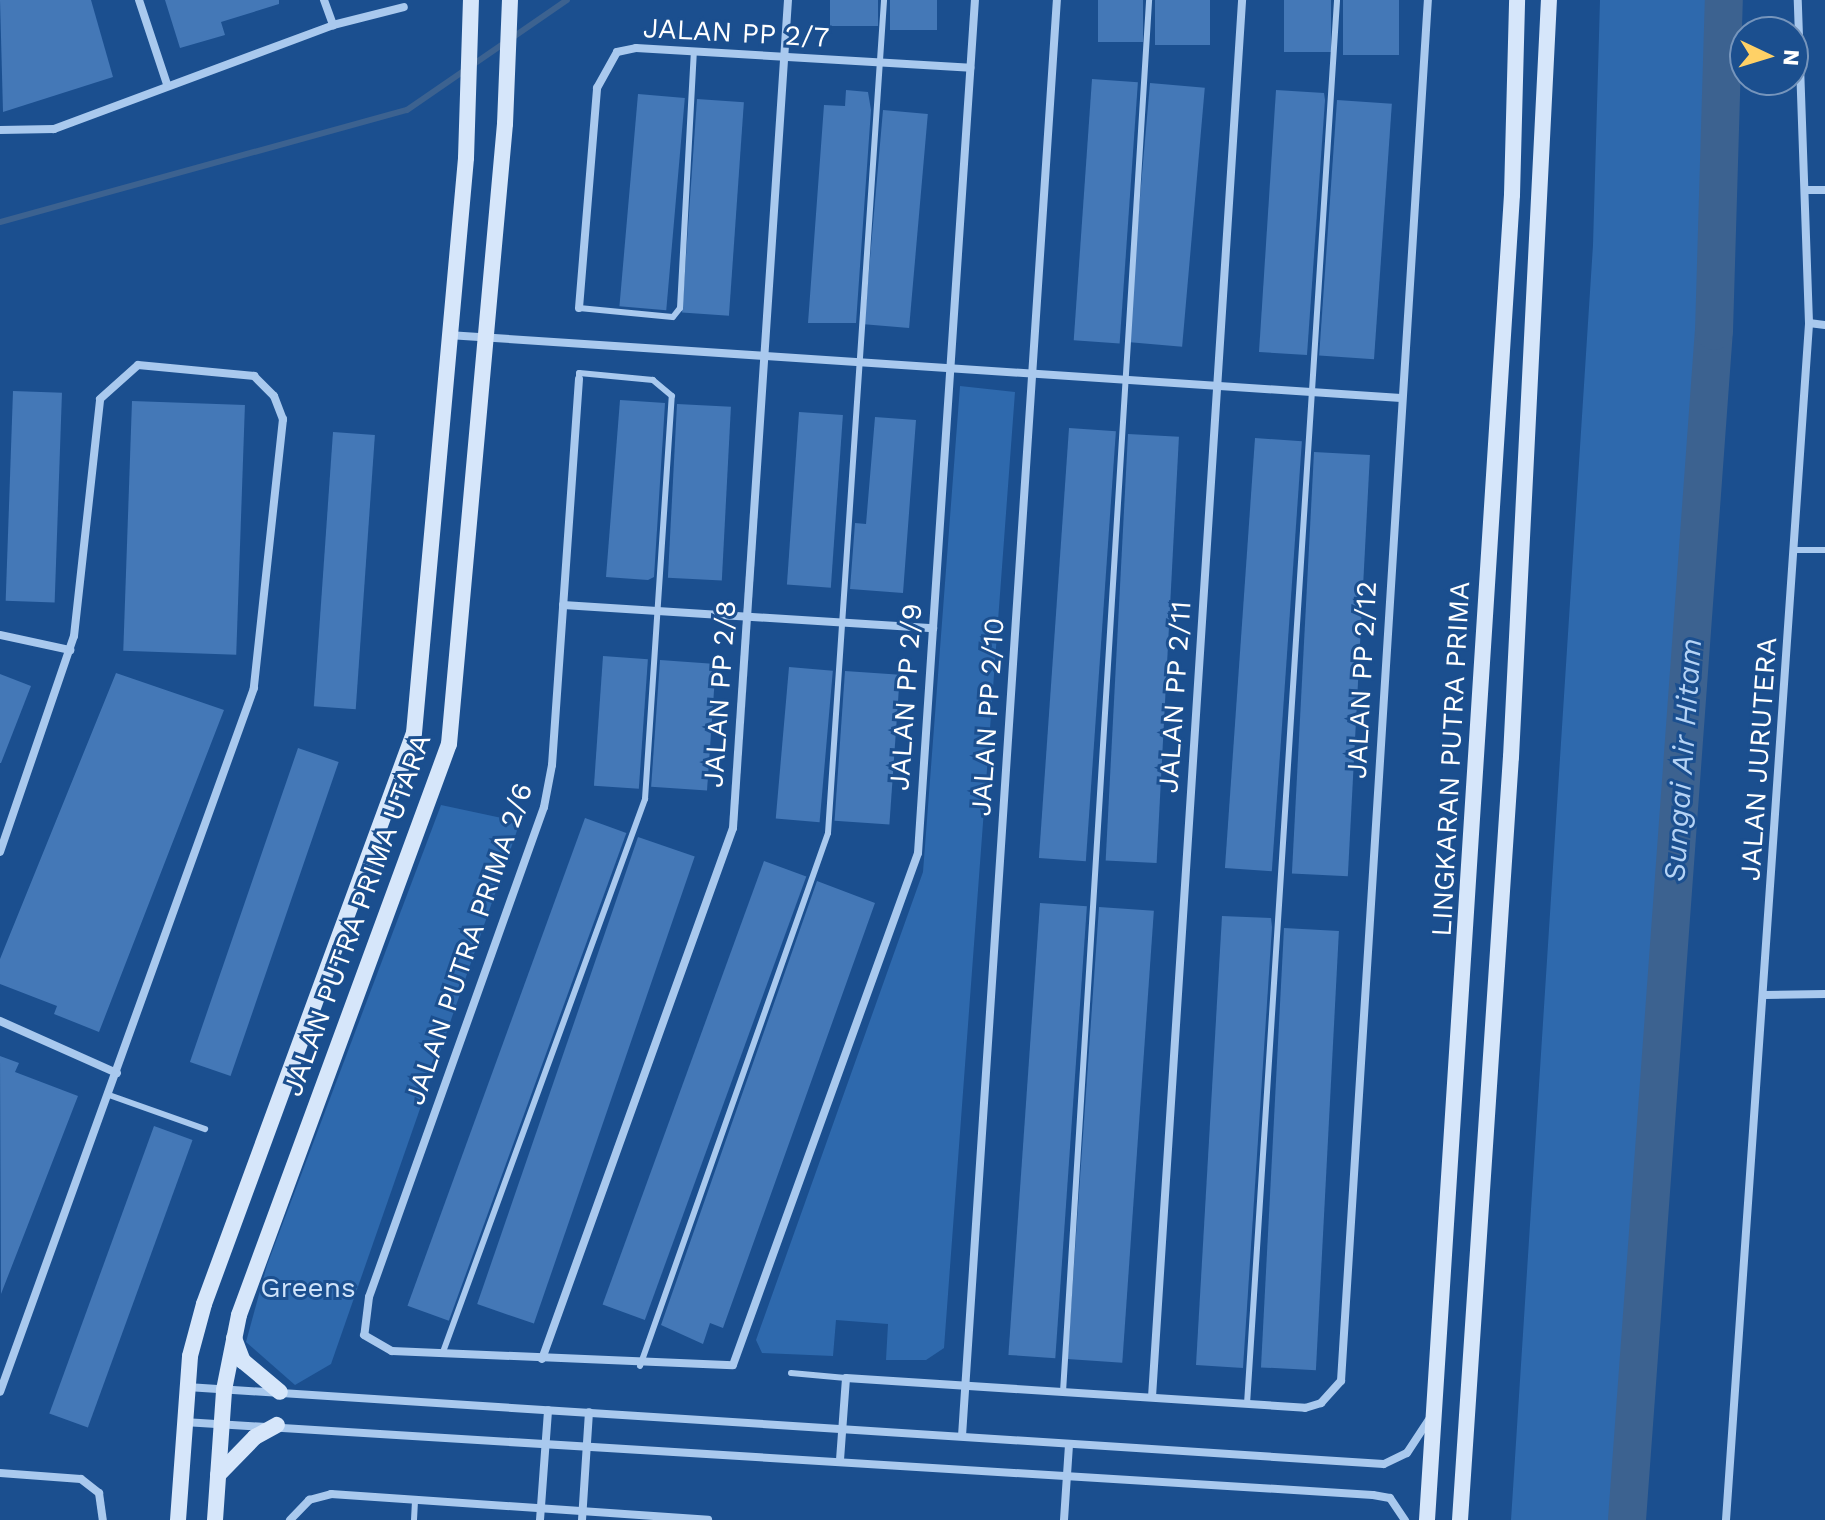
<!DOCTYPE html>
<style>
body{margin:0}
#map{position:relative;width:1825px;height:1520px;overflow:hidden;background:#1b4f8f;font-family:"Work Sans",sans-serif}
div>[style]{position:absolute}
.green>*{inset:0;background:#2e69ad}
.stream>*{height:6px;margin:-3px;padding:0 3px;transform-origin:3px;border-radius:3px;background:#3c6290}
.river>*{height:38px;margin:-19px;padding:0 19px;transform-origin:19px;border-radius:19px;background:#3c6290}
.building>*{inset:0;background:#4478b7;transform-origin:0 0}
.lane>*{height:6px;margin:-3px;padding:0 3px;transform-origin:3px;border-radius:3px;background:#a9c9ee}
.street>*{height:8px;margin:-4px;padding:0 4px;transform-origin:4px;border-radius:4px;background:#a9c9ee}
.secondary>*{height:16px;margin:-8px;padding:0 8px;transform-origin:8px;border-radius:8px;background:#d6e6fa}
span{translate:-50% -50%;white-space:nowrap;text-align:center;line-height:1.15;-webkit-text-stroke:6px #1b4f8f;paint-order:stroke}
.street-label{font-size:28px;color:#fff}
.park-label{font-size:28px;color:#cfe3fa}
.water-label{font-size:30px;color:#b5d3f5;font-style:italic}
.north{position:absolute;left:1729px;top:16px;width:80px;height:80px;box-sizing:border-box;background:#1b4f8f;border:2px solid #7695bc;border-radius:50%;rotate:94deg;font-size:22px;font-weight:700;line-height:32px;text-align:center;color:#fff}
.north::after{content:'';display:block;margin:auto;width:28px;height:36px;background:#ffd166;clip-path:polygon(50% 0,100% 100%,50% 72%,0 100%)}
</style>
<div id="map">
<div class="green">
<div style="clip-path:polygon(1600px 0,1729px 0,1722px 251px,1641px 1520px,1511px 1520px,1593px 245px)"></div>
<div style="clip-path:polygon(960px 386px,1015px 392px,944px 1348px,926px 1360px,886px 1360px,888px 1324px,836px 1320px,833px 1356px,762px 1353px,756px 1340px,923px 872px)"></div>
<div style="clip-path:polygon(441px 805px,520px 822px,331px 1364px,295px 1385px,246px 1342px,267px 1265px)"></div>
</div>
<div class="stream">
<div style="left:0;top:222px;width:422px;rotate:-15.4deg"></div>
<div style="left:407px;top:110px;width:194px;rotate:-34.5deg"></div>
</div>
<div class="river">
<div style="left:1627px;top:1520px;width:1192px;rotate:-85.82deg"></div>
<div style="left:1714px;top:331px;width:331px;rotate:-88.3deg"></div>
</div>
<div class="building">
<div style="clip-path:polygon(0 0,91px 0,113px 77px,3px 112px)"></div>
<div style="clip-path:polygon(165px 0,279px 0,279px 4px,221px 22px,225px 35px,180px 48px)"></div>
<div style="left:830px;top:0;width:48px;height:26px"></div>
<div style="left:890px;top:0;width:47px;height:30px"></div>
<div style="left:1098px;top:0;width:45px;height:42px"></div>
<div style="left:1155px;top:0;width:55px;height:45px"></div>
<div style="left:1284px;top:0;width:47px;height:52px"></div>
<div style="left:1343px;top:0;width:56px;height:55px"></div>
<div style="left:1092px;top:79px;width:46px;height:262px;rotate:4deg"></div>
<div style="left:1150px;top:83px;width:55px;height:260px;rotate:5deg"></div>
<div style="clip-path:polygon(846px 90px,868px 92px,871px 110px,856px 323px,808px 323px,824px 105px,845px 106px)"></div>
<div style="clip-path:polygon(1276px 90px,1324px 93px,1325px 100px,1307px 355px,1259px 352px)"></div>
<div style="left:638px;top:94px;width:47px;height:213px;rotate:5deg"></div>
<div style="left:697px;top:99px;width:47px;height:214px;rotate:4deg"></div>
<div style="left:1337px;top:100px;width:55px;height:256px;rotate:4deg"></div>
<div style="left:883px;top:110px;width:45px;height:215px;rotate:5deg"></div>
<div style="left:13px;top:391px;width:49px;height:210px;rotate:2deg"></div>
<div style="clip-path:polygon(620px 400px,665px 403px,654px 577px,648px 580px,606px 577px)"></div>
<div style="left:132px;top:401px;width:113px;height:250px;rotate:2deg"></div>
<div style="left:677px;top:404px;width:54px;height:174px;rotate:3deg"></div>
<div style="left:799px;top:412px;width:44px;height:173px;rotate:4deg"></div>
<div style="clip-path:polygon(875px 417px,916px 420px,903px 593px,850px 589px,855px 523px,866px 524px)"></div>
<div style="left:1069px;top:428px;width:47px;height:431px;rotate:4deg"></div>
<div style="left:333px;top:432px;width:42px;height:275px;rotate:4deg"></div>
<div style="left:1128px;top:434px;width:51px;height:427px;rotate:3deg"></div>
<div style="left:1255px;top:438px;width:47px;height:431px;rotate:4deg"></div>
<div style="left:1314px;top:452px;width:56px;height:422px;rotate:3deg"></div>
<div style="left:603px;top:656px;width:45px;height:130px;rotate:4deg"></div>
<div style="left:660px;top:660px;width:56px;height:127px;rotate:4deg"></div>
<div style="left:789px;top:667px;width:44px;height:152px;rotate:5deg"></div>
<div style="left:845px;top:671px;width:55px;height:150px;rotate:4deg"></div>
<div style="clip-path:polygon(116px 673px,224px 710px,99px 1032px,54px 1014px,57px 1006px,0 984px,0 959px)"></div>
<div style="clip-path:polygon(0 674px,31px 686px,1px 763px,0 763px)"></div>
<div style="left:298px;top:748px;width:43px;height:332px;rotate:19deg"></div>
<div style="left:585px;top:818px;width:44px;height:519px;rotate:20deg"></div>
<div style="left:638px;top:837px;width:60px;height:494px;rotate:19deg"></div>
<div style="left:764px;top:861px;width:45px;height:472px;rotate:20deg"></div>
<div style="clip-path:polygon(817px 881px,875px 903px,723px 1328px,710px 1323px,703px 1344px,661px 1325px)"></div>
<div style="left:1040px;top:903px;width:47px;height:453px;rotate:4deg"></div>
<div style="left:1099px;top:907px;width:55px;height:453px;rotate:4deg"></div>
<div style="clip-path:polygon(1222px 916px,1271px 918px,1272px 927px,1243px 1368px,1196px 1365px)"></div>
<div style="left:1284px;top:928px;width:55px;height:440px;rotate:3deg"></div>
<div style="clip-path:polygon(0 1056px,19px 1063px,15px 1072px,78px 1096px,1px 1294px)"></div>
<div style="left:154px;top:1126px;width:41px;height:306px;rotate:20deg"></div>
</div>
<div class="lane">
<div style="left:579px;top:308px;width:94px;rotate:5.5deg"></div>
<div style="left:673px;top:317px;width:11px;rotate:-52deg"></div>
<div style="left:680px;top:308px;width:256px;rotate:-86.9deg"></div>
<div style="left:1796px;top:550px;width:29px"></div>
<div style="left:109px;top:1095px;width:102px;rotate:19.5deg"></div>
<div style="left:443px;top:1352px;width:589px;rotate:-69.93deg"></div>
<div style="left:645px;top:799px;width:404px;rotate:-86.2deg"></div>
<div style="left:672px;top:396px;width:25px;rotate:-140deg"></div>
<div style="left:653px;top:380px;width:74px;rotate:-174.6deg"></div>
<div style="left:579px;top:373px;width:6px;rotate:90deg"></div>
<div style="left:640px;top:1366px;width:565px;rotate:-70.57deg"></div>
<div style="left:828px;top:833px;width:835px;rotate:-86.15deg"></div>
<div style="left:791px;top:1373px;width:55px;rotate:5.2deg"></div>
<div style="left:1063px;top:1392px;width:1395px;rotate:-86.46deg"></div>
<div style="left:1247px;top:1404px;width:1407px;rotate:-86.33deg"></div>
<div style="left:414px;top:1520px;width:20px;rotate:-87deg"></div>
</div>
<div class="street">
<div style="left:139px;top:0;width:89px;rotate:71.6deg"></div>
<div style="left:324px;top:0;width:27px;rotate:70deg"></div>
<div style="left:0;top:130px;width:54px;rotate:-1.1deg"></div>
<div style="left:54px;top:129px;width:298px;rotate:-20.4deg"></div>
<div style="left:333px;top:25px;width:73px;rotate:-14.2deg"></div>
<div style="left:1807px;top:190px;width:18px"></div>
<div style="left:579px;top:308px;width:221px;rotate:-85.3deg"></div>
<div style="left:597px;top:88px;width:41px;rotate:-60.9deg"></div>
<div style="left:617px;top:52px;width:19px;rotate:-12deg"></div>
<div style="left:636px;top:48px;width:335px;rotate:3.4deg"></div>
<div style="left:1809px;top:323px;width:16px;rotate:7deg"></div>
<div style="left:448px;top:335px;width:955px;rotate:3.78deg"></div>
<div style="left:579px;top:379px;width:387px;rotate:94deg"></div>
<div style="left:552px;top:765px;width:43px;rotate:100.8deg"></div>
<div style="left:544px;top:807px;width:520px;rotate:109.65deg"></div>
<div style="left:369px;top:1297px;width:38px;rotate:97deg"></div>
<div style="left:364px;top:1335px;width:32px;rotate:30deg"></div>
<div style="left:392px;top:1351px;width:341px;rotate:2.4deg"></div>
<div style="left:733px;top:1365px;width:544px;rotate:-70.13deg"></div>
<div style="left:918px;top:853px;width:855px;rotate:-86.18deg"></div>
<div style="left:563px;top:605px;width:371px;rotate:3.6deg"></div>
<div style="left:0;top:635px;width:72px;rotate:12.1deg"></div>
<div style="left:0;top:852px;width:228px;rotate:-71.1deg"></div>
<div style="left:74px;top:636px;width:238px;rotate:-83.7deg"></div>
<div style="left:100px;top:399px;width:51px;rotate:-41.8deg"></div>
<div style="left:138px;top:365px;width:117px;rotate:5.4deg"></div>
<div style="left:254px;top:376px;width:28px;rotate:45deg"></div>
<div style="left:274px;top:396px;width:25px;rotate:69deg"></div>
<div style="left:283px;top:419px;width:271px;rotate:96.2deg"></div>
<div style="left:254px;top:688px;width:748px;rotate:109.84deg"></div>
<div style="left:1764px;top:995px;width:61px;rotate:-0.9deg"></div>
<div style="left:0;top:1021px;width:128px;rotate:24deg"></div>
<div style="left:542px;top:1359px;width:564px;rotate:-70.22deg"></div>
<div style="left:733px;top:828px;width:830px;rotate:-86.2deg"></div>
<div style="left:187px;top:1387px;width:1199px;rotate:3.68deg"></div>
<div style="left:1384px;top:1464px;width:25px;rotate:-26deg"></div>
<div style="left:1407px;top:1453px;width:42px;rotate:-56.7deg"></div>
<div style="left:1152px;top:1397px;width:1400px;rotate:-86.31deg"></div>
<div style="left:184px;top:1422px;width:1191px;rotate:3.51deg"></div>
<div style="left:1373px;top:1495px;width:17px;rotate:10deg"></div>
<div style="left:1390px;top:1498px;width:27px;rotate:56deg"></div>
<div style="left:962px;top:1436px;width:1439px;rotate:-86.22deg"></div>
<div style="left:840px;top:1460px;width:82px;rotate:-85.8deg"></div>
<div style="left:846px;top:1378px;width:460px;rotate:3.7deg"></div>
<div style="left:1305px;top:1408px;width:17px;rotate:-17deg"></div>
<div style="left:1321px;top:1403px;width:30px;rotate:-48deg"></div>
<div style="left:1341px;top:1381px;width:1384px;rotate:-86.4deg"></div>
<div style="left:0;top:1473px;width:81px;rotate:4.2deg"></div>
<div style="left:81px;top:1479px;width:23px;rotate:38deg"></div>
<div style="left:99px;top:1493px;width:27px;rotate:82deg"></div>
<div style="left:290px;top:1520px;width:28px;rotate:-46deg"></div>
<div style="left:309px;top:1500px;width:23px;rotate:-15deg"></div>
<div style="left:331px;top:1494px;width:378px;rotate:3.9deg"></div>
<div style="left:540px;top:1520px;width:110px;rotate:-85.8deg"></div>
<div style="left:582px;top:1520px;width:108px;rotate:-86.3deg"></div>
<div style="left:1064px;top:1520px;width:76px;rotate:-86.2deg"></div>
<div style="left:1726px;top:1520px;width:1200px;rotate:-86.03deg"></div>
<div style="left:1809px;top:323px;width:323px;rotate:-92deg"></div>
</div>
<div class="secondary">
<div style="left:234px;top:1338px;width:25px;rotate:69deg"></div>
<div style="left:243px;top:1361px;width:48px;rotate:40deg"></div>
<div style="left:218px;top:1475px;width:53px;rotate:-45.8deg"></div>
<div style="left:255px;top:1437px;width:25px;rotate:-29deg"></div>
<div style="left:178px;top:1520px;width:164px;rotate:-85.8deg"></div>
<div style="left:190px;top:1356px;width:54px;rotate:-74.9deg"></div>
<div style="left:204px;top:1304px;width:608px;rotate:-69.81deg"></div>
<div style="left:414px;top:733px;width:577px;rotate:-84.83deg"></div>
<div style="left:466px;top:158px;width:158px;rotate:-88.2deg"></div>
<div style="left:215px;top:1520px;width:130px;rotate:-86deg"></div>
<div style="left:224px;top:1390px;width:76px;rotate:-78.7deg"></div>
<div style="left:239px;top:1315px;width:608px;rotate:-69.81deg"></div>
<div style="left:449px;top:744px;width:623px;rotate:-84.84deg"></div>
<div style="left:505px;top:124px;width:124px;rotate:-87.7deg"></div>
<div style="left:1427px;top:1520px;width:1328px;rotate:-86.33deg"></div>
<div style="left:1512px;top:195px;width:195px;rotate:-88.5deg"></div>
<div style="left:1460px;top:1520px;width:765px;rotate:-86.18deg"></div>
<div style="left:1511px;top:757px;width:758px;rotate:-87.13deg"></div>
</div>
<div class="street-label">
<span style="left:736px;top:33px;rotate:3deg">JALAN PP 2/7</span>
<span style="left:1362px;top:680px;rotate:-87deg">JALAN PP 2/12</span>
<span style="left:720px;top:694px;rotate:-86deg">JALAN PP 2/8</span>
<span style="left:906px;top:697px;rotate:-86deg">JALAN PP 2/9</span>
<span style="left:1175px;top:697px;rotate:-86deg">JALAN PP 2/11</span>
<span style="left:988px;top:717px;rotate:-86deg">JALAN PP 2/10</span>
<span style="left:1451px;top:759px;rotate:-87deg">LINGKARAN PUTRA PRIMA</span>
<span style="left:1759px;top:759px;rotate:-86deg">JALAN JURUTERA</span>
<span style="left:357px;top:915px;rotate:-70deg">JALAN PUTRA PRIMA UTARA</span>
<span style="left:469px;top:944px;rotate:-71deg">JALAN PUTRA PRIMA 2/6</span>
</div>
<div class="park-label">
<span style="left:308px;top:1288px">Greens</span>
</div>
<div class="water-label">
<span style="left:1683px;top:760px;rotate:-86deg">Sungai Air Hitam</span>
</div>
<div class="north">N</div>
</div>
